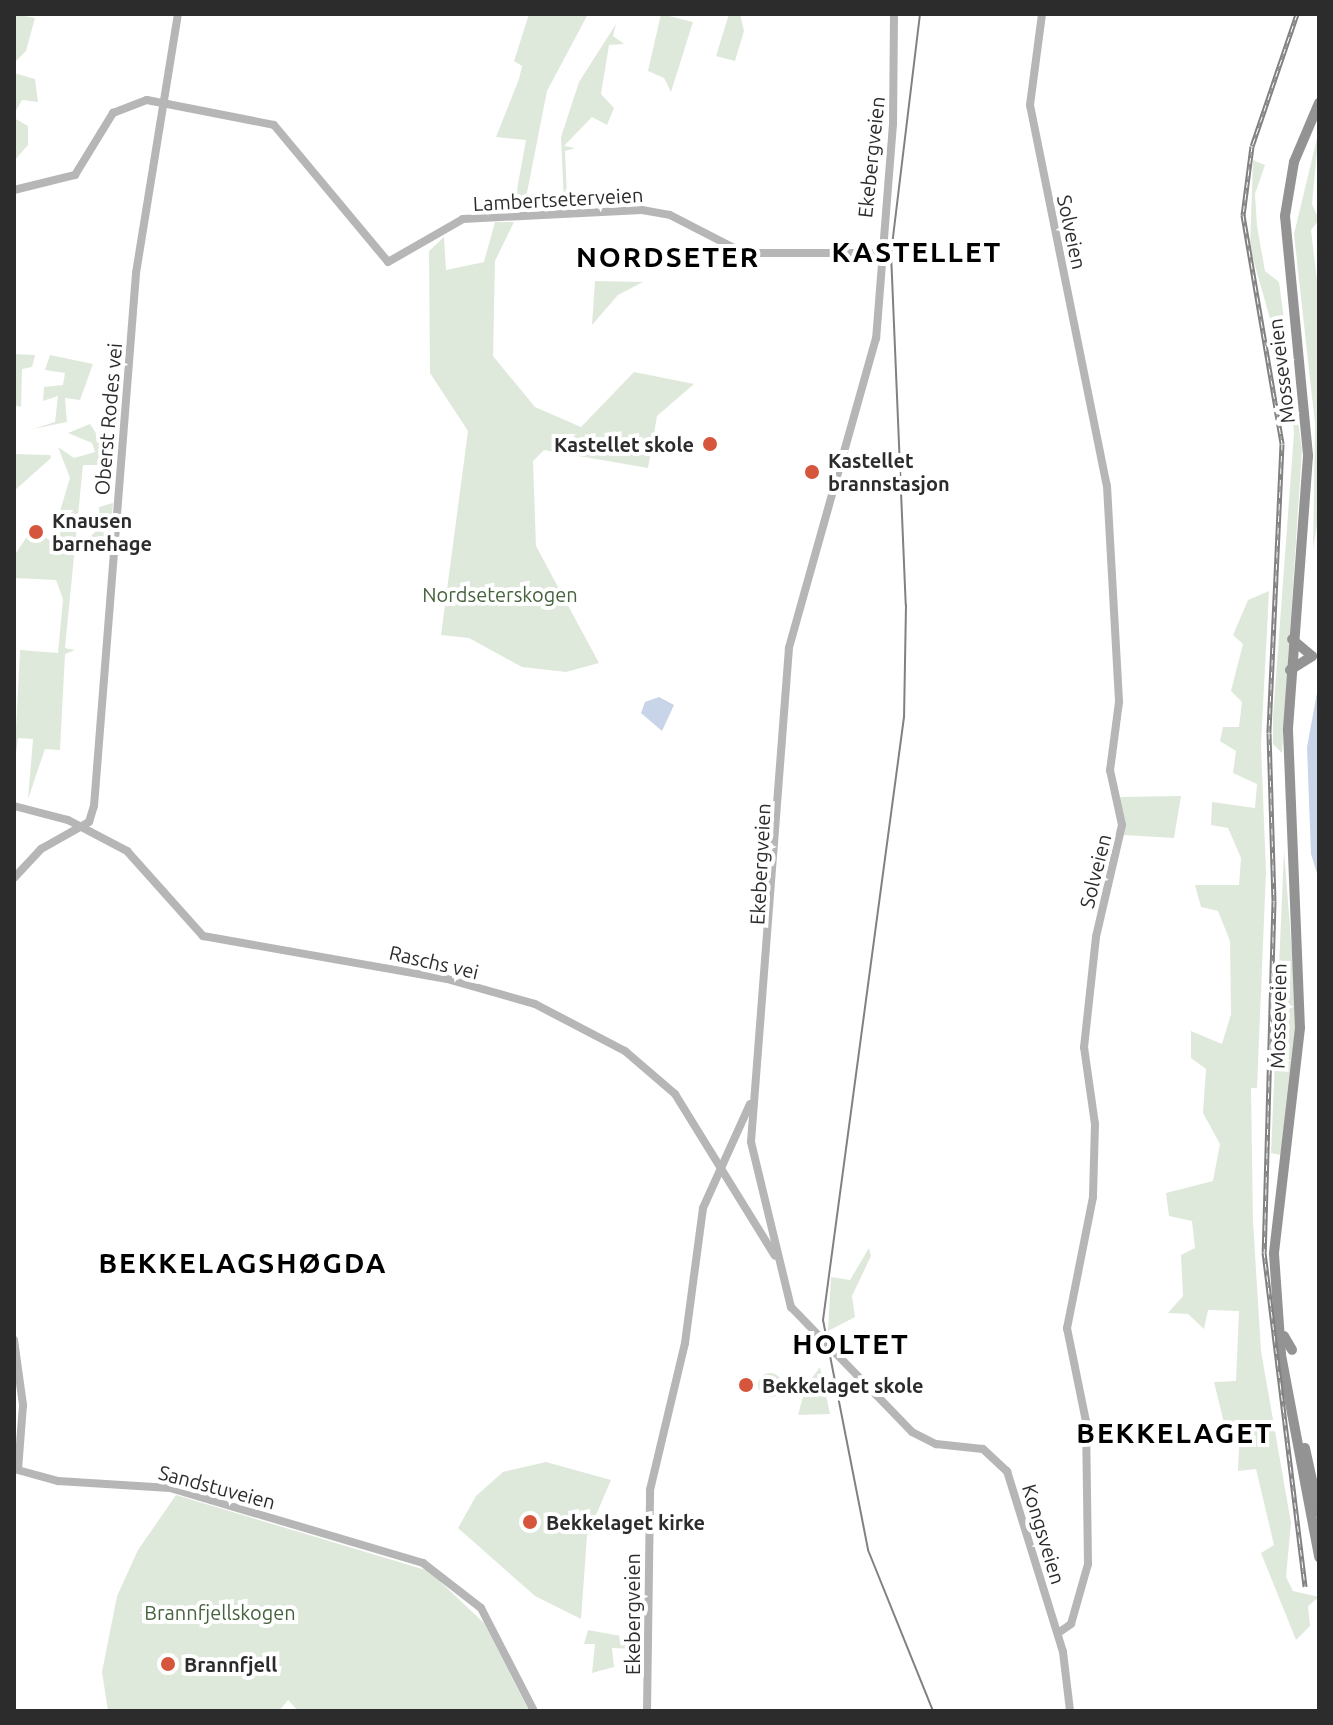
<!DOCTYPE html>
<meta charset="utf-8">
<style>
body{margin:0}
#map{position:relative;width:1333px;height:1725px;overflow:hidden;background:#fff;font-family:Ubuntu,sans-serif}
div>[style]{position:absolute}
.green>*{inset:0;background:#dfe9db}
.round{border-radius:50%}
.water>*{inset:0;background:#c8d4e7}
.secondary>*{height:8px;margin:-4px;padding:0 4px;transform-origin:4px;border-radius:4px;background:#b6b6b6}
.highway>*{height:10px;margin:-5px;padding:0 5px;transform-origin:5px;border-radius:5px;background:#939393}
.tram>*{height:2px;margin:-1px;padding:0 1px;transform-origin:1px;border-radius:1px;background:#818181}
.rail>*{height:5px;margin-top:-2.5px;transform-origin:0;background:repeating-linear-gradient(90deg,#fff 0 6px,#818181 0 12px);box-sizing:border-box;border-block:2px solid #818181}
.dots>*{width:22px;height:22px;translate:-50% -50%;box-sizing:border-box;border:4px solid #fff;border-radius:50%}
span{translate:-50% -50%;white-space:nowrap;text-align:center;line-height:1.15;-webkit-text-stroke:8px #fff;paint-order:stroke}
.street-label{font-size:20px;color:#2c2c2c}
.poi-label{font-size:20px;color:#2c2c2c;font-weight:700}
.right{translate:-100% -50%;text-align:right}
.left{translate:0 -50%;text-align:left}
.park-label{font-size:20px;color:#46633e}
.district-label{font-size:28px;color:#000;font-weight:700;letter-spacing:2px}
.frame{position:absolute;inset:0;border:16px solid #2c2c2c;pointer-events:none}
</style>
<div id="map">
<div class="green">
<div style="clip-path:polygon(14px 14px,35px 18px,26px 51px,14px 63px)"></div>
<div style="clip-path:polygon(529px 14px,588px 14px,547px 91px,524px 208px,514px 206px,526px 140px,496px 137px,519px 79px,522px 66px,514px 61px)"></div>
<div style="clip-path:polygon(661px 14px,693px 22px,671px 92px,664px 78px,648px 71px)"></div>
<div style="clip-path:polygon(729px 14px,740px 14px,744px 31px,735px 61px,716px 56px)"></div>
<div style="clip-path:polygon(616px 24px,613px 36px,624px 44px,609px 45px,601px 94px,614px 108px,607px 125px,592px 117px,564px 146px,575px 148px,565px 151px,567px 196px,607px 196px,608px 203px,564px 205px,561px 137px,579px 82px)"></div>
<div style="clip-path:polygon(14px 73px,35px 79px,38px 102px,22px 100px,14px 114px)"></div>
<div style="clip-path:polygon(14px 118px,28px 126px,28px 145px,14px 161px)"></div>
<div style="clip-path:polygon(1319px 130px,1312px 204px,1319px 220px,1311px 230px,1319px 298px,1319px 513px,1313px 549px,1315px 424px,1294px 234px)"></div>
<div style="clip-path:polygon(1253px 160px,1265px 165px,1255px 194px,1257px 226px,1265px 271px,1279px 282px,1302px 450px,1282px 753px,1273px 744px,1273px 717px,1294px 433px,1290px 389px,1250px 248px)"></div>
<div style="clip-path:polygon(495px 222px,514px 222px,495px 261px,493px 356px,535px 407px,581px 427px,634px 372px,694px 384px,657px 416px,648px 468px,544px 450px,533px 461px,536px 546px,599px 663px,566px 672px,522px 667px,469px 638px,441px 635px,468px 431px,430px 373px,429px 251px,444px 237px,446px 270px,484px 262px)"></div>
<div style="clip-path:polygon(595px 281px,643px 282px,618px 295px,592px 325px)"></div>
<div style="clip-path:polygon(14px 354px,35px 355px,32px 367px,22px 369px,21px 407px,14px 405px)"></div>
<div style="clip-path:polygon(50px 355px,93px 364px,80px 400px,65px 398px,67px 422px,33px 429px,55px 422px,58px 396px,43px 401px,44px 387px,63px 385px,65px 373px,45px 370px)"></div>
<div style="clip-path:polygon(90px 424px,109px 453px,117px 441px,115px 465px,83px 465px,65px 648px,75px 650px,65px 654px,60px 750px,45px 749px,28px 799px,33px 739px,18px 738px,14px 769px,20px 650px,58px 653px,63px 599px,56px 580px,14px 578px,14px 556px,32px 529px,51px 541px,70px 478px,58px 447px,74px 458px,95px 452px,92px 443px,68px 433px)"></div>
<div style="clip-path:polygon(14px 454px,50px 455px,51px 458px,14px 491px)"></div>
<div style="clip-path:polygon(113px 503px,110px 537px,90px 537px,100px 527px,99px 507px)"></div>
<div style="clip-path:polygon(1269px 591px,1261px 745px,1266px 872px,1257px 1088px,1251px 1088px,1253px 1221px,1261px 1351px,1291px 1523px,1286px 1577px,1293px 1591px,1319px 1597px,1308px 1606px,1310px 1626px,1296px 1640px,1261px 1553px,1274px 1545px,1256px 1469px,1238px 1471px,1240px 1425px,1224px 1423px,1214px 1382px,1236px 1381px,1239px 1311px,1208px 1310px,1204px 1329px,1188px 1314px,1168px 1313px,1183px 1296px,1181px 1255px,1195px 1248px,1192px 1221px,1169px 1216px,1166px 1193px,1213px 1181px,1220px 1144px,1203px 1113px,1206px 1069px,1191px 1058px,1191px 1031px,1222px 1044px,1231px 1014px,1230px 941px,1218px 911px,1201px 907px,1195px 885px,1239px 885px,1241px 858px,1228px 828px,1211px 825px,1212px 802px,1255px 808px,1257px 784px,1233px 773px,1236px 751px,1220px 741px,1223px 727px,1239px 727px,1242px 702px,1231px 691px,1243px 644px,1233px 635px,1248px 600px)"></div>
<div style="clip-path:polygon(1181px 796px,1174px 838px,1123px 835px,1118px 797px)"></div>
<div style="clip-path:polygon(1284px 850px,1297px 1017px,1281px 1155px,1271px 1153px)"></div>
<div style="clip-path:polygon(869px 1248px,871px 1256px,852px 1296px,855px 1317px,828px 1331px,831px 1277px,850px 1280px)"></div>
<div style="clip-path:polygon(820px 1367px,830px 1414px,798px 1415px,806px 1386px)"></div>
<div class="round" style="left:758px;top:1373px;width:24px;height:24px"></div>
<div style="clip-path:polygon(546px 1462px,611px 1480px,587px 1536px,581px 1619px,535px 1596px,458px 1528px,476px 1496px,503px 1472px)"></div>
<div style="clip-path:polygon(176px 1495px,429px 1571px,484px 1623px,529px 1711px,298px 1711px,288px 1700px,279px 1711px,108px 1711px,102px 1672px,117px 1596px,138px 1550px)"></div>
<div style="clip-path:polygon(588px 1630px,637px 1639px,642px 1662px,637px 1649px,612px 1648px,614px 1667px,592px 1673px,595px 1644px,584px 1644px)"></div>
</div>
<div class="water">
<div style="clip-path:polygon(1319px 682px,1319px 880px,1311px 854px,1307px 747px)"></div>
<div style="clip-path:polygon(659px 697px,674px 705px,662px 731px,641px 713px,645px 702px)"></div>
</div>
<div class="secondary">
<div style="left:894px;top:14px;width:110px;rotate:90.5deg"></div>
<div style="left:893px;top:124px;width:215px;rotate:94.5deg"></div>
<div style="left:876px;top:338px;width:322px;rotate:105.7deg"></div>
<div style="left:789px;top:648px;width:495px;rotate:94.4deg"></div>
<div style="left:751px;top:1142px;width:170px;rotate:76.4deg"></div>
<div style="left:791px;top:1307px;width:174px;rotate:45.9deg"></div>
<div style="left:912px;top:1432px;width:27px;rotate:27deg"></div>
<div style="left:936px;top:1444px;width:47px;rotate:6.1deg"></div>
<div style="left:983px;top:1449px;width:33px;rotate:43deg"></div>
<div style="left:1007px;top:1471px;width:189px;rotate:72.8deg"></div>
<div style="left:1063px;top:1652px;width:59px;rotate:83.2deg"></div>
<div style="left:1042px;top:14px;width:92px;rotate:97.5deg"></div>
<div style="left:1030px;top:105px;width:389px;rotate:78.6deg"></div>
<div style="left:1107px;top:486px;width:216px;rotate:86.8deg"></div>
<div style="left:1119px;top:702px;width:69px;rotate:97.5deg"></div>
<div style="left:1110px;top:770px;width:56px;rotate:77.7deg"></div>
<div style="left:1122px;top:825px;width:115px;rotate:103.1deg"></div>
<div style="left:1096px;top:937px;width:111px;rotate:96.2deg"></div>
<div style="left:1084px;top:1047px;width:78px;rotate:81.9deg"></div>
<div style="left:1095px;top:1124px;width:73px;rotate:91.6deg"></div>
<div style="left:1093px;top:1197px;width:134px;rotate:101.2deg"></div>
<div style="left:1067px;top:1328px;width:95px;rotate:78.5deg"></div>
<div style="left:1086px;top:1421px;width:143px;rotate:89.2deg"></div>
<div style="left:1088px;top:1564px;width:62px;rotate:105.8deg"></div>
<div style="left:1071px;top:1624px;width:16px;rotate:145deg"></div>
<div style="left:14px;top:190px;width:63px;rotate:-13.8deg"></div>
<div style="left:75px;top:175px;width:73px;rotate:-58.5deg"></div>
<div style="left:113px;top:113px;width:36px;rotate:-21deg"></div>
<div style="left:147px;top:100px;width:129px;rotate:11.1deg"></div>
<div style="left:274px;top:125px;width:178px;rotate:50.2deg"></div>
<div style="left:388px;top:262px;width:86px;rotate:-29.8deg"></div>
<div style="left:463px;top:219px;width:179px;rotate:-2.9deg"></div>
<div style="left:642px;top:210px;width:28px;rotate:10deg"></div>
<div style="left:670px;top:215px;width:83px;rotate:27.2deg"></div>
<div style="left:744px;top:253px;width:135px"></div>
<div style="left:14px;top:806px;width:56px;rotate:14.5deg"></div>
<div style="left:68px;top:820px;width:67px;rotate:27.7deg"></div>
<div style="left:127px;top:851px;width:114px;rotate:48.2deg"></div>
<div style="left:203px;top:936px;width:248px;rotate:10deg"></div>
<div style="left:447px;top:979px;width:91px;rotate:15.9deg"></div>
<div style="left:535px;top:1004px;width:102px;rotate:27.6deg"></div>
<div style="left:625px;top:1051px;width:66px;rotate:40.7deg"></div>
<div style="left:675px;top:1094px;width:190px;rotate:58.3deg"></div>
<div style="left:14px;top:878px;width:40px;rotate:-47deg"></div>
<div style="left:41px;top:849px;width:55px;rotate:-29.4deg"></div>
<div style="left:89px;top:822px;width:17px;rotate:-73deg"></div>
<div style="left:94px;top:806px;width:535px;rotate:-85.49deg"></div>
<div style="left:136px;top:273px;width:262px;rotate:-80.8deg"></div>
<div style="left:14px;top:1340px;width:66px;rotate:82.1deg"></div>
<div style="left:23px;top:1405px;width:65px;rotate:94.4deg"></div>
<div style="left:14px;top:1469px;width:46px;rotate:15.3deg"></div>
<div style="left:58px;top:1481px;width:112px;rotate:3.6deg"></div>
<div style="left:170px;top:1488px;width:264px;rotate:16.5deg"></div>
<div style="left:423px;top:1563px;width:73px;rotate:37.8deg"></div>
<div style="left:481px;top:1608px;width:116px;rotate:62.8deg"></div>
<div style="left:647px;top:1711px;width:221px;rotate:-89.2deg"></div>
<div style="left:650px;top:1490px;width:151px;rotate:-76.6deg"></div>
<div style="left:685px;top:1343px;width:136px;rotate:-82.4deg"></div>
<div style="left:703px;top:1208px;width:114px;rotate:-65.7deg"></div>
</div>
<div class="highway">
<div style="left:1319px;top:103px;width:64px;rotate:113deg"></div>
<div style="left:1294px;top:162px;width:55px;rotate:99.5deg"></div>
<div style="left:1285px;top:216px;width:241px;rotate:84.5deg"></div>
<div style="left:1308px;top:456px;width:275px;rotate:94.2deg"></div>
<div style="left:1288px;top:730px;width:298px;rotate:87.7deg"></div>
<div style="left:1300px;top:1028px;width:227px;rotate:96.6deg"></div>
<div style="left:1274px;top:1254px;width:101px;rotate:86deg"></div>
<div style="left:1281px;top:1355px;width:206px;rotate:79.3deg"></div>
<div style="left:1290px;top:670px;width:26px;rotate:-32deg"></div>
<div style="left:1312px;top:656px;width:26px;rotate:-140deg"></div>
<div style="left:1284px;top:1336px;width:16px;rotate:60deg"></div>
<div style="left:1305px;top:1448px;width:66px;rotate:77.7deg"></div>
</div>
<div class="tram">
<div style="left:920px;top:14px;width:241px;rotate:96.9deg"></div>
<div style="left:891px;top:253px;width:352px;rotate:87.6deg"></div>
<div style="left:906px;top:605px;width:112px;rotate:91deg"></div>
<div style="left:904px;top:717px;width:608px;rotate:97.65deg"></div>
<div style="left:823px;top:1320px;width:234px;rotate:78.9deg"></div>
<div style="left:868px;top:1550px;width:174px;rotate:68deg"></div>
</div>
<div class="rail">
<div style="left:1297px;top:14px;width:139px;rotate:108.8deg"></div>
<div style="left:1252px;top:146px;width:70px;rotate:97.4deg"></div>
<div style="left:1243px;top:215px;width:232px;rotate:80.3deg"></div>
<div style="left:1282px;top:444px;width:289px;rotate:92.6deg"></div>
<div style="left:1269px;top:733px;width:168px;rotate:88.3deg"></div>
<div style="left:1274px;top:901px;width:351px;rotate:91.6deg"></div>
<div style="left:1264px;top:1252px;width:337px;rotate:83deg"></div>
</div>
<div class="dots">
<div style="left:710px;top:444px;background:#d5563c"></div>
<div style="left:812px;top:472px;background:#d5563c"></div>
<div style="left:36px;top:532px;background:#d5563c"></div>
<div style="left:746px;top:1385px;background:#d5563c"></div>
<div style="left:530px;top:1522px;background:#d5563c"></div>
<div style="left:168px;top:1664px;background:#d5563c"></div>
</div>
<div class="street-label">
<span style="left:871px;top:157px;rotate:-84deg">Ekebergveien</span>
<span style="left:558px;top:199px;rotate:-3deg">Lambertseterveien</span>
<span style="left:1072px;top:232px;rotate:78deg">Solveien</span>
<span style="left:1281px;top:371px;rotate:-97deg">Mosseveien</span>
<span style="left:108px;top:419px;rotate:-85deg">Oberst Rodes vei</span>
<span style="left:760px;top:864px;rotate:-87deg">Ekebergveien</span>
<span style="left:1095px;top:871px;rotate:-76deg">Solveien</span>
<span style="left:434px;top:962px;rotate:13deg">Raschs vei</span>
<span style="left:1278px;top:1016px;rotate:-89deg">Mosseveien</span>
<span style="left:217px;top:1487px;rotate:15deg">Sandstuveien</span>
<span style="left:1044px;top:1534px;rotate:73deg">Kongsveien</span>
<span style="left:632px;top:1614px;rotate:-90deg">Ekebergveien</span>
</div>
<div class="poi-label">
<span class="right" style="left:694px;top:444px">Kastellet skole</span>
<span class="left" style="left:828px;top:472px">Kastellet<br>brannstasjon</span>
<span class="left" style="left:52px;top:532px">Knausen<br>barnehage</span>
<span class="left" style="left:762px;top:1385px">Bekkelaget skole</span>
<span class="left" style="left:546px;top:1522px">Bekkelaget kirke</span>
<span class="left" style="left:184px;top:1664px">Brannfjell</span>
</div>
<div class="park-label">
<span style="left:500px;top:594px">Nordseterskogen</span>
<span style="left:220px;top:1612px">Brannfjellskogen</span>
</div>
<div class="district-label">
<span style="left:917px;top:252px">KASTELLET</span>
<span style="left:668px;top:257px">NORDSETER</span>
<span style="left:243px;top:1263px">BEKKELAGSHØGDA</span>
<span style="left:851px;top:1344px">HOLTET</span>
<span style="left:1175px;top:1433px">BEKKELAGET</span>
</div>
<div class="frame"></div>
</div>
